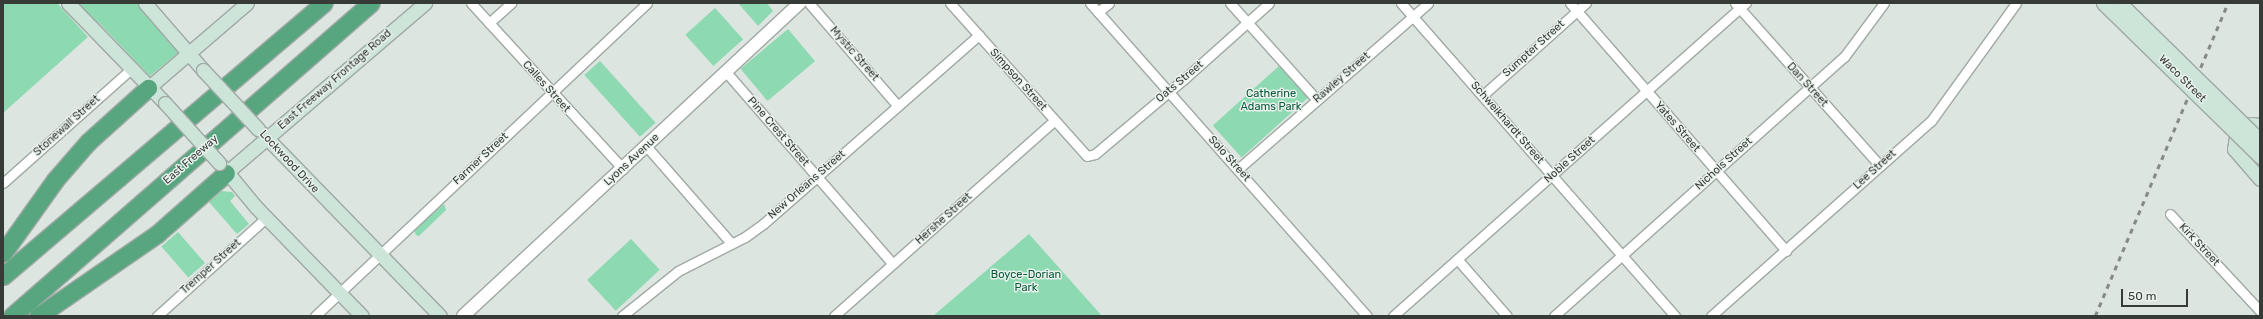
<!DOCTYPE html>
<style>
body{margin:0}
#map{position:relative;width:2263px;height:319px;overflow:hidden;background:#dce5e0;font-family:Rubik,sans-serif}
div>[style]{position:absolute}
.green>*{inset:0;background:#8dd9b1;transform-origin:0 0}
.roads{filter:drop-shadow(1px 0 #a0a9a4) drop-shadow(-1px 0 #a0a9a4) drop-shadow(0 1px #a0a9a4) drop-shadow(0 -1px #a0a9a4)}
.minor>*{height:9px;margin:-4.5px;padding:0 4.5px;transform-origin:4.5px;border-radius:4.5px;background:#fff}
.tertiary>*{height:12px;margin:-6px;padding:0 6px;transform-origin:6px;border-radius:6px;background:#fff}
.secondary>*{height:13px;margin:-6.5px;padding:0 6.5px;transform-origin:6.5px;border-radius:6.5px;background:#cde4d9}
.motorway>*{height:17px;margin:-8.5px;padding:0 8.5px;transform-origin:8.5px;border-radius:8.5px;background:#57a67f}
.rail>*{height:2.5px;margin-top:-1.25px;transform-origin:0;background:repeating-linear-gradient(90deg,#848b87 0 5px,transparent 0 10px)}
.bridges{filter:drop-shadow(1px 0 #a0a9a4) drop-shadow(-1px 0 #a0a9a4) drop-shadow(0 1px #a0a9a4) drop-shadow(0 -1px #a0a9a4)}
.secondary-bridge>*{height:13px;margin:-6.5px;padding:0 6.5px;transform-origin:6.5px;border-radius:6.5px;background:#cde4d9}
span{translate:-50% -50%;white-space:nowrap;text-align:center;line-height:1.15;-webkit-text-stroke:3px #e9f2ed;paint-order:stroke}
.street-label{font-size:11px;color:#373b38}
.park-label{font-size:11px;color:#09583a}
.frame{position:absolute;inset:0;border:4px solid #373b38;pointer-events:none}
.scale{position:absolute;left:2121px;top:289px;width:67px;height:18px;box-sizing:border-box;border:2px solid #373b38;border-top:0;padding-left:5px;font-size:12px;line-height:14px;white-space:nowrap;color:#373b38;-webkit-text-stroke:3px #e9f2ed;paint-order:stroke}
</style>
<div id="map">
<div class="green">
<div style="clip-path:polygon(3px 3px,57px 3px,88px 37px,3px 113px)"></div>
<div style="clip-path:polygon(76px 3px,138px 3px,179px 52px,150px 76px,100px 24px)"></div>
<div style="clip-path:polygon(738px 3px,767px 3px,773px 11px,758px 26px)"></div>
<div style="left:715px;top:8px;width:42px;height:40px;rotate:48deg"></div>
<div style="left:788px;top:29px;width:42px;height:62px;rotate:50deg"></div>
<div style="left:600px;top:61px;width:83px;height:21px;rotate:48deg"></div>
<div style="left:1279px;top:66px;width:43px;height:89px;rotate:48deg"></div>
<div style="clip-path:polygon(222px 191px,232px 192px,235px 196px,230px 201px,249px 224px,237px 234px,209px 202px)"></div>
<div style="clip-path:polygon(444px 204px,446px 210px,419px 236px,416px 235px,414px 230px)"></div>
<div style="left:178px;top:232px;width:41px;height:22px;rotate:49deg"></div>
<div style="clip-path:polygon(1029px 234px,1102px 316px,933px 316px)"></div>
<div style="left:631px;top:239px;width:42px;height:60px;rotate:47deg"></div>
</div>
<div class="roads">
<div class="minor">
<div style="left:471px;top:3px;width:225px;rotate:47.5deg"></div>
<div style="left:809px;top:3px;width:136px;rotate:49.2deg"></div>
<div style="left:950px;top:3px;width:205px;rotate:48.2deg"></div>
<div style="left:1087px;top:156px;width:8px;rotate:-14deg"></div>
<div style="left:1095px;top:154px;width:115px;rotate:-40.1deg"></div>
<div style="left:1183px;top:80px;width:115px;rotate:-41.8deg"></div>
<div style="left:1090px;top:3px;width:418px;rotate:48.5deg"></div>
<div style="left:1230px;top:3px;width:130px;rotate:48.1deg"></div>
<div style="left:1401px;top:3px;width:416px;rotate:48.8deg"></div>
<div style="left:1570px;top:3px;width:329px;rotate:48.9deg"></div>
<div style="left:1735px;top:3px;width:218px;rotate:48.3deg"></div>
<div style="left:1098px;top:12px;width:14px;rotate:-39deg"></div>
<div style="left:489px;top:23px;width:30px;rotate:-42deg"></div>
<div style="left:726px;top:72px;width:254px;rotate:49deg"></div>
<div style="left:1483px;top:95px;width:138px;rotate:-41.8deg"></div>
<div style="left:647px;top:147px;width:128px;rotate:48.8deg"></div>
<div style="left:1238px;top:169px;width:252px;rotate:-41.1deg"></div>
<div style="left:3px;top:183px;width:171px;rotate:-41.7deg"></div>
<div style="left:2170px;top:214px;width:132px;rotate:47.1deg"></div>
<div style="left:1458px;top:260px;width:74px;rotate:48.8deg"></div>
<div style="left:157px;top:316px;width:147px;rotate:-42deg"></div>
<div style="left:315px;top:316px;width:456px;rotate:-43.3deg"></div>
<div style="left:622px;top:316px;width:72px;rotate:-38.8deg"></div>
<div style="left:678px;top:271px;width:75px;rotate:-26.9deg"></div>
<div style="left:745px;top:237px;width:22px;rotate:-36deg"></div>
<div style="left:763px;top:224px;width:287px;rotate:-41.2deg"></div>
<div style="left:834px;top:316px;width:294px;rotate:-41.6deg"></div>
<div style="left:1393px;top:316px;width:472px;rotate:-41.6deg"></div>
<div style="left:1554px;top:316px;width:389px;rotate:-41.8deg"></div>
<div style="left:1844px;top:57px;width:67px;rotate:-53.5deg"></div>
<div style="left:1711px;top:316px;width:294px;rotate:-41.6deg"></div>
<div style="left:1931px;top:121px;width:145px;rotate:-54.2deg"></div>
</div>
<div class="tertiary">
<div style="left:463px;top:316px;width:460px;rotate:-42.9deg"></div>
</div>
<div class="secondary">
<div style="left:68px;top:3px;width:139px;rotate:45.9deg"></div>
<div style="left:145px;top:3px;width:89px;rotate:49.1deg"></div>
<div style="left:148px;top:88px;width:130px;rotate:-40.6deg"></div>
<div style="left:2260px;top:125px;width:9px;rotate:-174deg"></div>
<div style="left:2251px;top:124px;width:20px;rotate:139deg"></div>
<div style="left:2236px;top:137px;width:12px;rotate:99deg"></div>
<div style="left:2234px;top:149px;width:40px;rotate:49deg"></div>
<div style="left:262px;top:133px;width:255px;rotate:45.8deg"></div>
<div style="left:222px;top:166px;width:53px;rotate:50.3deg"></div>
<div style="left:256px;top:207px;width:152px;rotate:45.8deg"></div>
<div style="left:226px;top:173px;width:262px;rotate:-40.5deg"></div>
</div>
<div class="motorway">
<div style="left:3px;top:253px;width:90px;rotate:-54.5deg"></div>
<div style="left:55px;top:180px;width:50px;rotate:-49deg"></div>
<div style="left:88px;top:142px;width:81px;rotate:-42deg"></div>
<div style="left:3px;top:276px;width:421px;rotate:-40.4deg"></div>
<div style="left:12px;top:316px;width:476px;rotate:-41.1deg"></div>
<div style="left:38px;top:316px;width:145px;rotate:-34.6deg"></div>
<div style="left:157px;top:234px;width:92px;rotate:-41.5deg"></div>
</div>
</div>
<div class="rail">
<div style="left:2095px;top:316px;width:340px;rotate:-67deg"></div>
</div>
<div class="bridges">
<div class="secondary-bridge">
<div style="left:2103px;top:3px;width:220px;rotate:44.4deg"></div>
<div style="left:2120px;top:3px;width:196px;rotate:44.4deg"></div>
<div style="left:203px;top:70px;width:81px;rotate:47deg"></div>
<div style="left:165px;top:103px;width:81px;rotate:48deg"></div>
</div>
</div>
<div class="street-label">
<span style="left:1534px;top:49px;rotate:-42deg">Sumpter Street</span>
<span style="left:854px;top:54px;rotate:49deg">Mystic Street</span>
<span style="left:1342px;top:78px;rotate:-41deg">Rawley Street</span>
<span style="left:2182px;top:79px;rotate:45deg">Waco Street</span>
<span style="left:335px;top:80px;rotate:-41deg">East Freeway Frontage Road</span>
<span style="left:1018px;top:80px;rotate:48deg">Simpson Street</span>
<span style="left:1180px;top:82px;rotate:-40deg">Oats Street</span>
<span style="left:1807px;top:85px;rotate:48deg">Dan Street</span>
<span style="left:546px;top:87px;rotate:48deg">Calles Street</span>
<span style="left:1507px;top:123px;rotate:49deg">Schweikhardt Street</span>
<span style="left:67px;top:126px;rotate:-42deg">Stonewall Street</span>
<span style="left:1677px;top:127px;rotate:49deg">Yates Street</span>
<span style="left:778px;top:132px;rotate:49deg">Pine Crest Street</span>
<span style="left:481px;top:159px;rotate:-43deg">Farmer Street</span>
<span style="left:1229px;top:159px;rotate:48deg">Solo Street</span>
<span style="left:191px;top:160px;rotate:-41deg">East Freeway</span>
<span style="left:632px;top:160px;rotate:-43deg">Lyons Avenue</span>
<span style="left:1570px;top:160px;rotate:-42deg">Noble Street</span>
<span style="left:289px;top:162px;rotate:47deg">Lockwood Drive</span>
<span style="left:1724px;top:164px;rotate:-42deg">Nichols Street</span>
<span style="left:1875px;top:170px;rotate:-42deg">Lee Street</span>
<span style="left:807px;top:185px;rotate:-41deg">New Orleans Street</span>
<span style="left:944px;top:219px;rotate:-42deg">Hershe Street</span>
<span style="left:2199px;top:245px;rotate:47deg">Kirk Street</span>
<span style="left:211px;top:267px;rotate:-42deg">Tremper Street</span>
</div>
<div class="park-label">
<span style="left:1271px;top:101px">Catherine<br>Adams Park</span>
<span style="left:1026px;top:282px">Boyce-Dorian<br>Park</span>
</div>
<div class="frame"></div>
<div class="scale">50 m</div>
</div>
